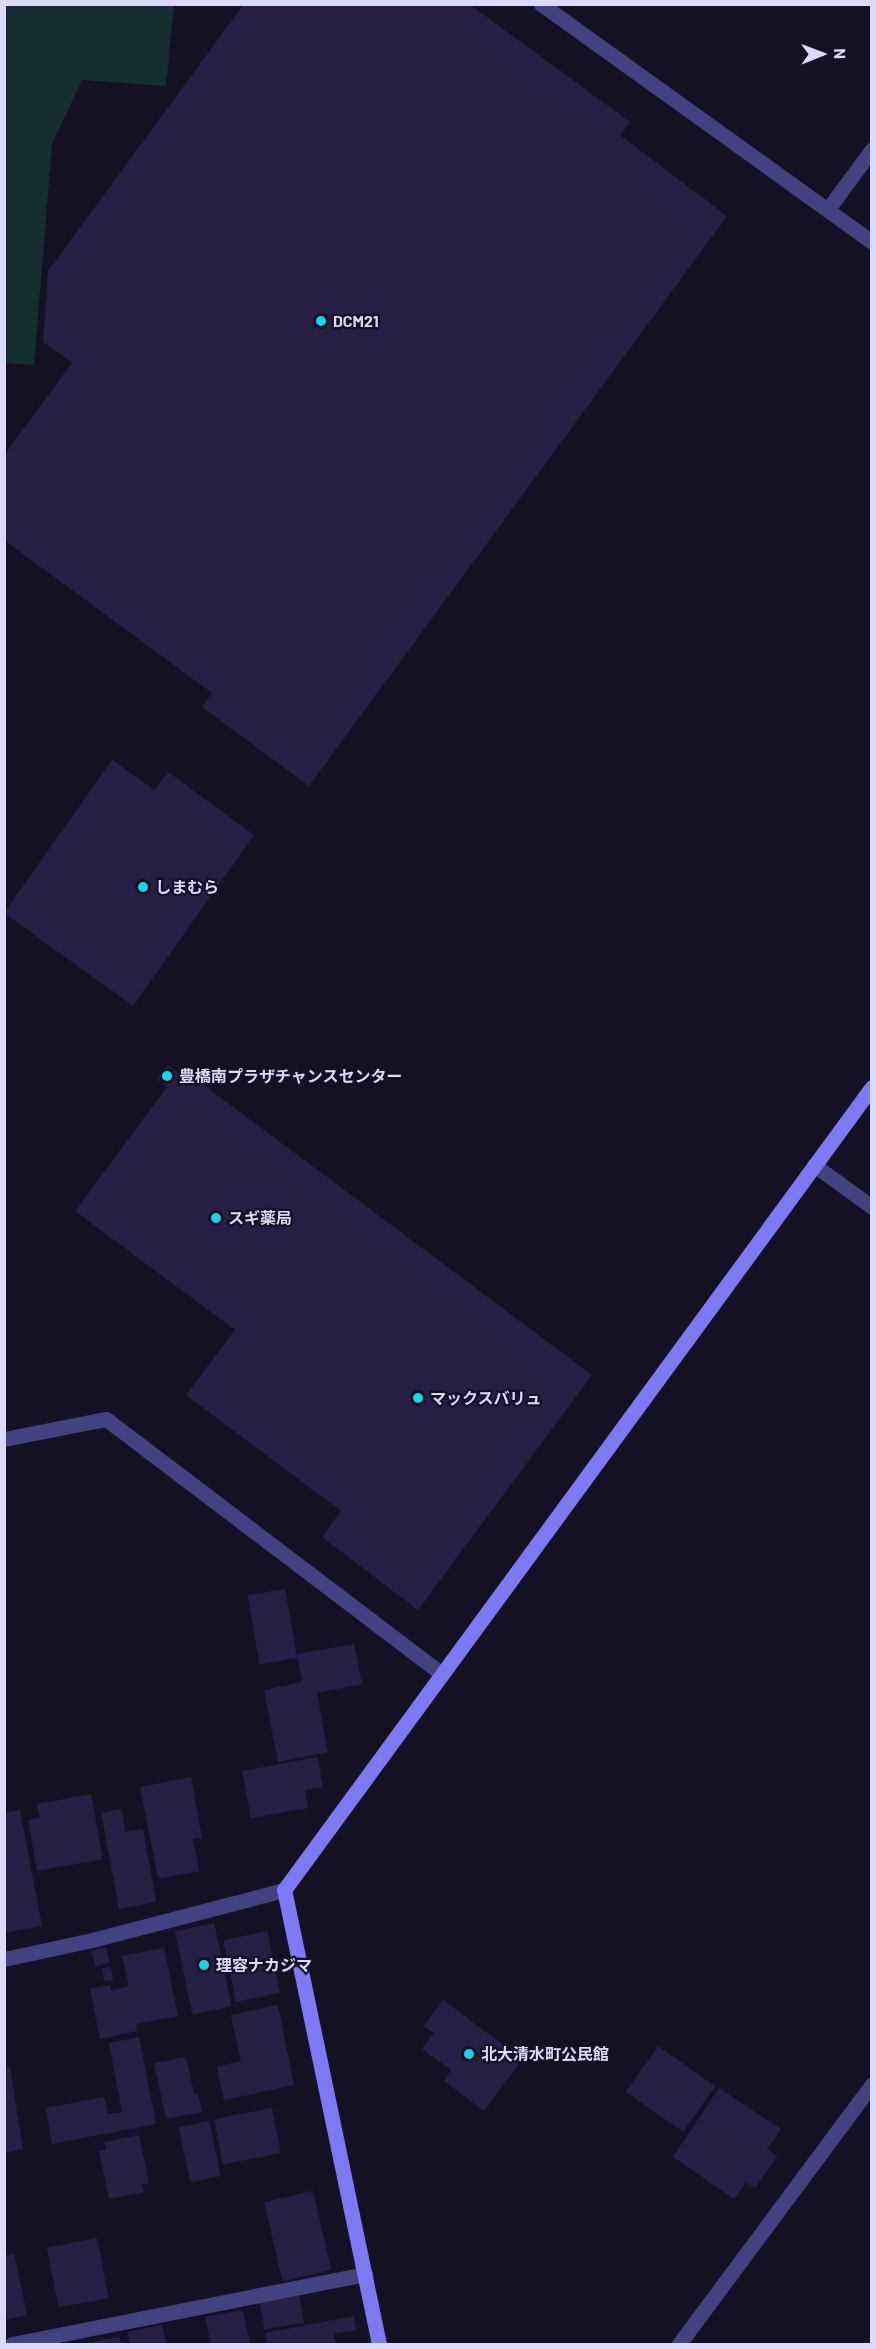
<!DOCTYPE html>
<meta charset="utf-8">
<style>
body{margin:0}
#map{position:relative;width:876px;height:2349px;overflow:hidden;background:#151125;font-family:Barlow,"Noto Sans JP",sans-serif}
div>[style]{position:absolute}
.green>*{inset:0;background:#152f2e}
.building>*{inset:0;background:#271f45;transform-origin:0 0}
.street>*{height:15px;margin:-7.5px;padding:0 7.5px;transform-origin:7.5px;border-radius:7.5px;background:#444180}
.secondary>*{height:15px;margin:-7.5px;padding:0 7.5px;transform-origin:7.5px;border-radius:7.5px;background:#7d79f3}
.dots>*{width:16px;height:16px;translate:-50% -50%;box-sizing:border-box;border:3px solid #151125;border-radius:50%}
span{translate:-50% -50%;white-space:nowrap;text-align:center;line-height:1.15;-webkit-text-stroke:4.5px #151125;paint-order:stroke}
.poi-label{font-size:16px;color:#ddd9fc;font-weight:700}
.left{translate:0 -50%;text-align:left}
.frame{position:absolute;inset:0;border:6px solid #ddd9fc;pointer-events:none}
.north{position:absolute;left:792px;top:24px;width:60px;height:60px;-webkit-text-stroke:4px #151125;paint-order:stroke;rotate:89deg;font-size:16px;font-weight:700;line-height:24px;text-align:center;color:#ddd9fc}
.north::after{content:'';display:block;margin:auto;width:21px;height:27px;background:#ddd9fc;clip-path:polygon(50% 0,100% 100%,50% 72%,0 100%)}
</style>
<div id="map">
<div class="green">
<div style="clip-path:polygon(5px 4px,174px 5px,166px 86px,82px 80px,52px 144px,34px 365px,5px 363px)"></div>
</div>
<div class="building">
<div style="clip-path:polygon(244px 4px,469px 4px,630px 122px,620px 135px,727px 216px,309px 786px,202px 707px,212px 693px,4px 540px,4px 455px,72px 363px,43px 342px,48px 271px)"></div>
<div style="clip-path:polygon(112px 760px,155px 790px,168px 772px,254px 835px,133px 1006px,4px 913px)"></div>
<div style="clip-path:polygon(168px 1065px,178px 1073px,181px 1068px,592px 1375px,418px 1610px,322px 1537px,341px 1511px,186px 1395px,235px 1330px,75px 1211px,167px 1087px,157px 1079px)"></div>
<div style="left:285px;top:1589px;width:70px;height:38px;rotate:80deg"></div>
<div style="clip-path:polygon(354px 1644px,362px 1684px,317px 1693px,328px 1752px,278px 1762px,264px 1690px,302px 1682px,297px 1654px)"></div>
<div style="clip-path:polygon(318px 1757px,323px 1787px,305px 1790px,308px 1808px,251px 1818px,242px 1771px)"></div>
<div style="clip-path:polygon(191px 1777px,202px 1838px,193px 1839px,199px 1871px,158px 1879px,140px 1787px)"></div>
<div style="clip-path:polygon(91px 1794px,103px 1859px,37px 1871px,28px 1820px,40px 1818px,37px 1804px)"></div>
<div style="clip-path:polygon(122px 1809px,125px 1832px,143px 1829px,156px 1902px,119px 1909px,101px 1813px)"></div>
<div style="clip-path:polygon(20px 1810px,42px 1926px,4px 1933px,4px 1813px)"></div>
<div style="left:214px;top:1923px;width:85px;height:40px;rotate:78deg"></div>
<div style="left:267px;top:1931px;width:63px;height:45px;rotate:78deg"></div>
<div style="left:106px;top:1947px;width:16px;height:15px;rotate:76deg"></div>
<div style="clip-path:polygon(164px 1948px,178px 2016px,136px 2024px,137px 2031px,100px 2039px,90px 1989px,110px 1985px,111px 1990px,129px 1986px,122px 1956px)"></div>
<div style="left:111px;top:1967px;width:13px;height:9px;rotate:81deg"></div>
<div style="clip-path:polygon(443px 2000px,522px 2059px,484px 2111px,444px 2081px,451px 2070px,422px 2049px,434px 2033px,424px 2026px)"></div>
<div style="clip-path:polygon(278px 2005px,294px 2085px,224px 2100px,217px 2067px,241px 2061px,231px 2015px)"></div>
<div style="clip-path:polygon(139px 2037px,156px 2124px,52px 2144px,46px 2108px,104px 2097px,108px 2114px,122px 2112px,109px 2043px)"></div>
<div style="left:658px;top:2046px;width:70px;height:56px;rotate:35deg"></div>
<div style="clip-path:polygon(186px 2057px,194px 2094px,198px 2093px,202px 2112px,166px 2119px,154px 2063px)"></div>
<div style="clip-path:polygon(10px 2067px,23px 2149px,4px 2153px,4px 2068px)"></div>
<div style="clip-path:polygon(719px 2088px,781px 2129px,767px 2149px,777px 2156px,755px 2188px,746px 2182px,734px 2199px,673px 2157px)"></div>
<div style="left:272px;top:2108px;width:46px;height:59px;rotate:79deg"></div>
<div style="left:209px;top:2121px;width:56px;height:31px;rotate:78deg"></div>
<div style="clip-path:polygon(139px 2135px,149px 2183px,142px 2185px,144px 2192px,109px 2199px,99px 2151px,106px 2149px,104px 2142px)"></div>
<div style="left:313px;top:2191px;width:81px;height:50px;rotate:77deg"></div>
<div style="left:97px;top:2238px;width:61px;height:51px;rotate:79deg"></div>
<div style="clip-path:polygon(14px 2254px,27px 2315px,4px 2320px,4px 2256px)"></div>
<div style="left:299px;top:2295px;width:28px;height:40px;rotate:80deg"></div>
<div style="clip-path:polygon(243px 2310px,250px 2344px,211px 2344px,205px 2317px)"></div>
<div style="clip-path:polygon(354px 2316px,356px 2330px,334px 2334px,336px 2344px,267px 2344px,265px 2333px)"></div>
<div style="clip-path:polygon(162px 2325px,166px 2344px,130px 2344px,127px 2332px)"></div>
<div style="clip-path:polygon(120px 2337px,121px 2344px,86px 2344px,86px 2343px)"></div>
</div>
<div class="street">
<div style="left:541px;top:4px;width:408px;rotate:35.7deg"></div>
<div style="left:828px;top:209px;width:74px;rotate:-53.7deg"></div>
<div style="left:814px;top:1165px;width:72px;rotate:35.9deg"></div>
<div style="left:4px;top:1439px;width:104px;rotate:-11.1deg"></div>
<div style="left:106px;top:1419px;width:420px;rotate:37.2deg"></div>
<div style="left:4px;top:1959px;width:90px;rotate:-12.2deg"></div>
<div style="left:92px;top:1940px;width:198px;rotate:-14.6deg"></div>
<div style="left:12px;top:2344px;width:360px;rotate:-11.2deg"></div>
<div style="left:679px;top:2344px;width:324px;rotate:-53.4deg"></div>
</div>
<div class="secondary">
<div style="left:379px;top:2344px;width:464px;rotate:-101.8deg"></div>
<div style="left:284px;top:1890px;width:995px;rotate:-53.79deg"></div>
</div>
<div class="dots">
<div style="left:321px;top:321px;background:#17d4ea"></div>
<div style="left:143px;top:887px;background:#17d4ea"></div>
<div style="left:167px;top:1076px;background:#17d4ea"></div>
<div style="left:216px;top:1218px;background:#17d4ea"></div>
<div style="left:418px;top:1398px;background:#17d4ea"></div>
<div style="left:204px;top:1965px;background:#17d4ea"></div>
<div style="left:469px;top:2054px;background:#17d4ea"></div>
</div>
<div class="poi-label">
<span class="left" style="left:333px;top:321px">DCM21</span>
<span class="left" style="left:155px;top:887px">しまむら</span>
<span class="left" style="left:179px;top:1076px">豊橋南プラザチャンスセンター</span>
<span class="left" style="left:228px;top:1218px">スギ薬局</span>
<span class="left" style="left:430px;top:1398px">マックスバリュ</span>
<span class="left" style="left:216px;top:1965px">理容ナカジマ</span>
<span class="left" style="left:481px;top:2054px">北大清水町公民館</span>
</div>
<div class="frame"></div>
<div class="north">N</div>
</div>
